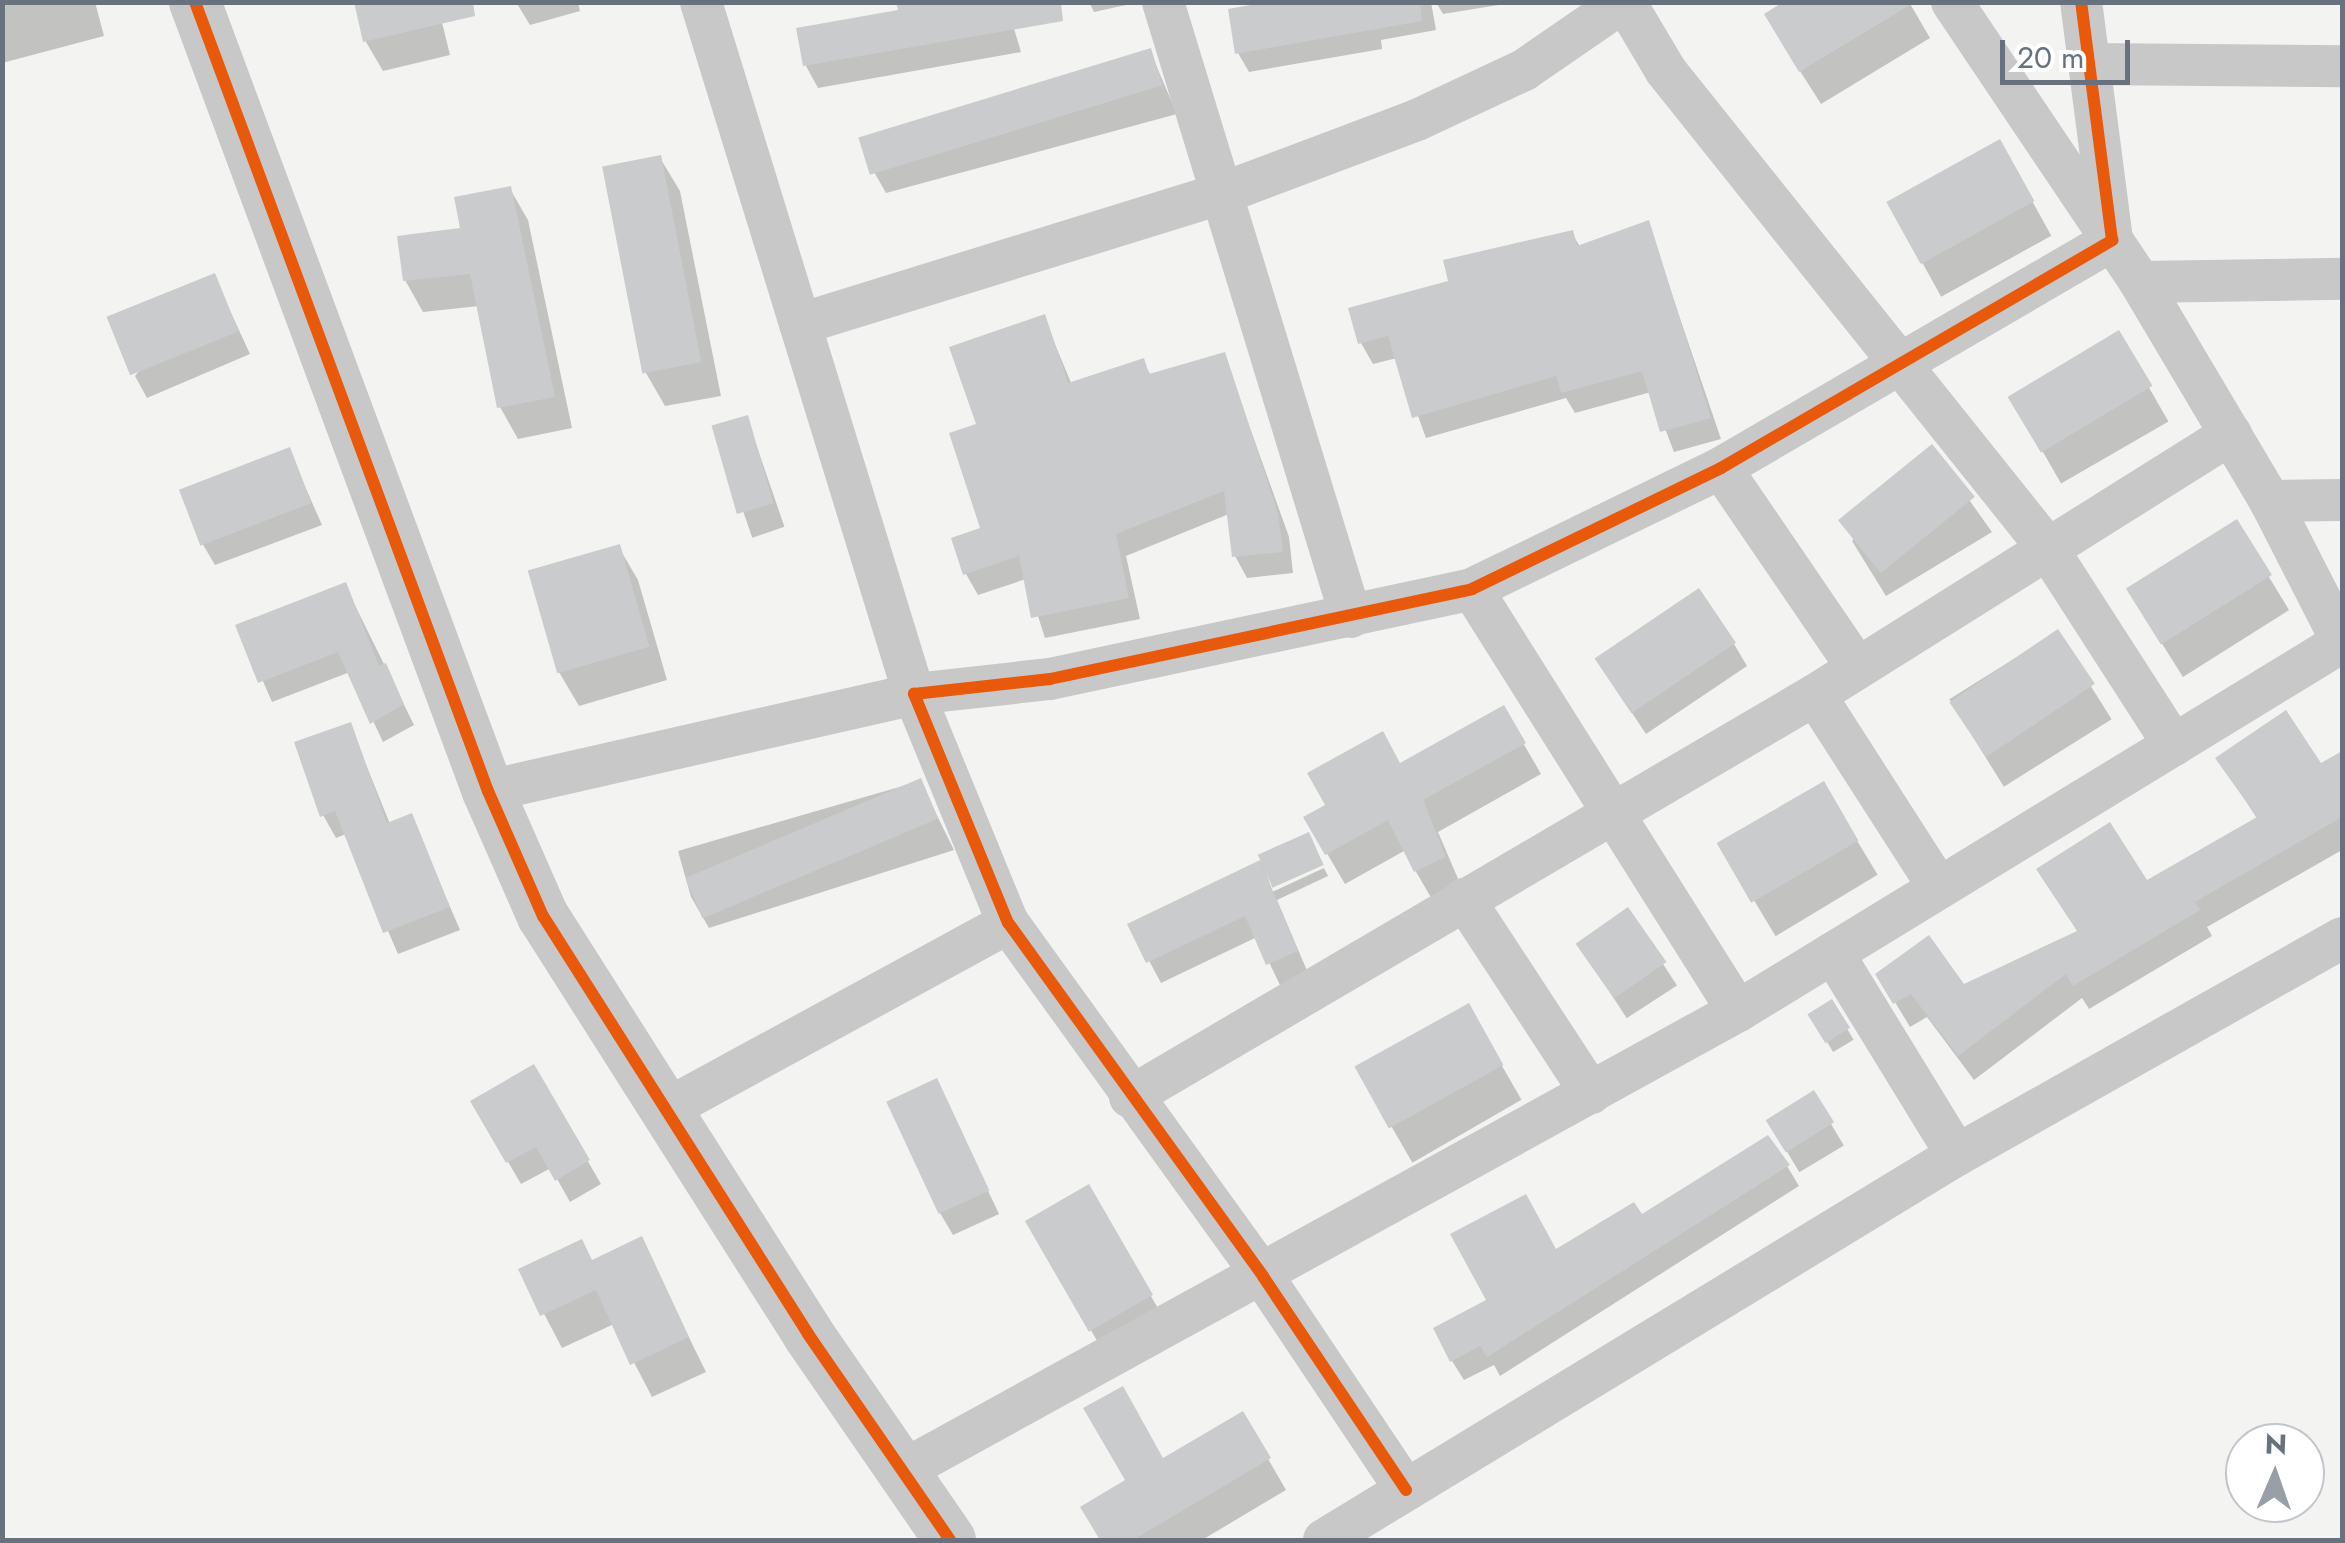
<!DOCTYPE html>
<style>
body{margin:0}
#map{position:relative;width:2345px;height:1543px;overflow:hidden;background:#f3f3f2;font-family:Jost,sans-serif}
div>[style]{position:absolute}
.shadow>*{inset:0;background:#0003;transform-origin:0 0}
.building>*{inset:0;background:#cacbcc;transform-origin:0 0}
.minor>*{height:42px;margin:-21px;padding:0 21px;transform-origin:21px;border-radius:21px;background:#c8c8c9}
.tertiary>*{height:52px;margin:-26px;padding:0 26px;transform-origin:26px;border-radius:26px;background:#c8c8c9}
.cycleway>*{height:12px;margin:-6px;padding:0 6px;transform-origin:6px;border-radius:6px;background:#e8590c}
span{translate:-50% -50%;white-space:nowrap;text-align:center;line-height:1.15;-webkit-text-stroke:10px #fff;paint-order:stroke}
.frame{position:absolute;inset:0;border:5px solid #67727e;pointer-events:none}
.north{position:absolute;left:2225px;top:1423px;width:100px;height:100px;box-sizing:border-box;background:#fff;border:2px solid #c2c7cb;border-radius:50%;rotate:2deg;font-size:28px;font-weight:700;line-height:40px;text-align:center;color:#67727e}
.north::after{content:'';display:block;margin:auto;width:35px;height:45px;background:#989fa7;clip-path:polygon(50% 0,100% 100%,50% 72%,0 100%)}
.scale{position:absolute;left:2000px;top:40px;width:130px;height:45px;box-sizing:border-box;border:5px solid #67727e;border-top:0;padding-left:12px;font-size:30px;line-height:35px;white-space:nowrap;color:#67727e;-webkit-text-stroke:8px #fff;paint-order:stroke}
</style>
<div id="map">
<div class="shadow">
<div style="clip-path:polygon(2px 2px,95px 2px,104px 36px,2px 63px)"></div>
<div style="clip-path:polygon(356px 2px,437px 2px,450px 55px,383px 71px,366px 42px)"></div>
<div style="clip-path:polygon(578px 2px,580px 11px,530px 25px,516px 2px)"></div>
<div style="clip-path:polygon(1006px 2px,1021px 52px,818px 88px,806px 66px,799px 30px)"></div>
<div style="clip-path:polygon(1089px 2px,1140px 2px,1094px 12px)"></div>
<div style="clip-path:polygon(1278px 2px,1431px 2px,1436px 30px,1381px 40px,1382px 49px,1249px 72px,1238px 53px)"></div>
<div style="clip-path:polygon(1436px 2px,1517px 2px,1443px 14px)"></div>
<div style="clip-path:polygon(1909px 2px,1930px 38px,1821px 104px,1786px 49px)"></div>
<div style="clip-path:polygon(1150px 51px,1177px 114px,886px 193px,869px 163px)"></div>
<div style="left:2000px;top:143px;width:106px;height:126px;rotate:61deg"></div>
<div style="clip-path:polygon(660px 158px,680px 191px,721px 396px,665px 406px,646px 373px)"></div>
<div style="clip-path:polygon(510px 189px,528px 220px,572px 428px,518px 439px,500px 407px,479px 306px,423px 312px,405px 280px)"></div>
<div style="clip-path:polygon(1648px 224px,1721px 439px,1674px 452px,1651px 392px,1575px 413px,1566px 398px,1426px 438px,1397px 358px,1373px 364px,1361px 343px,1451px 283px,1572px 233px,1580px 247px)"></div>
<div style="clip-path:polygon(214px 276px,250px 354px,147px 398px,135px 376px)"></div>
<div style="clip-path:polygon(1044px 318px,1072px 385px,1143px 361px,1151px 376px,1224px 355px,1289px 537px,1293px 573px,1247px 578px,1235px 556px,1229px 514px,1126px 556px,1140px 619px,1045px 638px,1026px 579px,978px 595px,966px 574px,983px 530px,979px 426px)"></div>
<div style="left:2118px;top:334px;width:101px;height:124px;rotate:60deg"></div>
<div style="left:747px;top:418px;width:115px;height:34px;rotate:71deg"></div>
<div style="clip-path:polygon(1932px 448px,1992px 532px,1886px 596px,1852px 541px)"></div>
<div style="clip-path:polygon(289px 450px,322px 525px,215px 565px,202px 543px)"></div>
<div style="clip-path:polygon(2236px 523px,2289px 610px,2183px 677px,2149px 623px)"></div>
<div style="clip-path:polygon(618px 546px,638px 580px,667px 680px,579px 706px,559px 672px)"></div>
<div style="clip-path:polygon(345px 585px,414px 725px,383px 742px,350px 672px,272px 702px,239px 626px)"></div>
<div style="left:2057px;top:632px;width:103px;height:127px;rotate:58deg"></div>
<div style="clip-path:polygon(1734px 644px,1747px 666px,1646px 734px,1610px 680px)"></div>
<div style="clip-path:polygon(1503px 708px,1541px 774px,1438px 832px,1462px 888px,1433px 901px,1404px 851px,1345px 884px,1306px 818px)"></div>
<div style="clip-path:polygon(350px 725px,390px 824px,411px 816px,460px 930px,398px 954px,346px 834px,336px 838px,323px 815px)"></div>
<div style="clip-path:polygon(2342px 754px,2342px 850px,2207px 927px,2212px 936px,2089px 1009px,2082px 998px,1974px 1080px,1927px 1017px,1910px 1027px,1878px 974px,1963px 987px,2079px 932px,2146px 883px,2258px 820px,2218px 758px,2321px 766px)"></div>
<div style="clip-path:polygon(920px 781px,954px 850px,709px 928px,691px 897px,678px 851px)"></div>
<div style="left:1823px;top:784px;width:106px;height:119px;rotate:59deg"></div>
<div style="clip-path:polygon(1263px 862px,1272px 892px,1324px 868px,1328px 876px,1277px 900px,1308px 973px,1280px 985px,1257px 937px,1161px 983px,1130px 925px)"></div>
<div style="left:1628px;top:910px;width:90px;height:60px;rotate:57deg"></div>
<div style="left:1831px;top:1002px;width:44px;height:24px;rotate:59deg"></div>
<div style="left:1468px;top:1007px;width:107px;height:126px;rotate:60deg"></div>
<div style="clip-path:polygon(534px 1068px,601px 1184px,570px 1202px,551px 1168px,521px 1184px,473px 1102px)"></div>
<div style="clip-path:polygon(936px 1081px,999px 1214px,953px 1235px,940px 1213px)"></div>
<div style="left:1813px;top:1094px;width:60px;height:52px;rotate:59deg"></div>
<div style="clip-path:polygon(1787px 1166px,1799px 1186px,1500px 1376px,1494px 1365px,1464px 1380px,1452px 1361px,1490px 1301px,1556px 1252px)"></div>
<div style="left:1088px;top:1187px;width:165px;height:69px;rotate:60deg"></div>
<div style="clip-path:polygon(641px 1240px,706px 1372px,652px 1397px,614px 1324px,562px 1348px,521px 1270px,593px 1262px)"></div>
<div style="clip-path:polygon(1242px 1414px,1286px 1490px,1202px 1540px,1102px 1540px,1083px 1508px)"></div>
</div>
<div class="building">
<div style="clip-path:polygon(354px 2px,473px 2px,475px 16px,363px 42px)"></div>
<div style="clip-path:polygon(896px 2px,1061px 2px,1063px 21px,803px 66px,796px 28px,898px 10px)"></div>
<div style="clip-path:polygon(1267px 2px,1420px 2px,1422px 21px,1235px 54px,1228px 9px)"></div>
<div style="clip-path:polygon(1783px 2px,1915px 2px,1799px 72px,1764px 14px)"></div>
<div style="left:1151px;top:48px;width:39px;height:306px;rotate:73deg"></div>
<div style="left:2000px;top:139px;width:71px;height:130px;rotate:61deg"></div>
<div style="left:661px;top:155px;width:211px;height:60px;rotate:79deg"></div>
<div style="clip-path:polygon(511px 186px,555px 397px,497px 408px,470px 274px,403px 281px,397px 236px,460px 228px,454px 197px)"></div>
<div style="clip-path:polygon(1649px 220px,1711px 418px,1660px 432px,1642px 371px,1561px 393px,1556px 376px,1412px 418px,1388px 336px,1358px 344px,1348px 308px,1448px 281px,1443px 260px,1573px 230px,1577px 246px)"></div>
<div style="left:215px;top:273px;width:63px;height:117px;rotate:68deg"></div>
<div style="clip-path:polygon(1045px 314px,1068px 383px,1144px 358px,1149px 374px,1225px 352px,1278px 513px,1283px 552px,1232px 557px,1224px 491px,1116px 534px,1129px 598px,1031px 618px,1019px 556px,963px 575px,951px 538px,980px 528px,949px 433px,976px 424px,949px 347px)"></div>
<div style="left:2119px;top:330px;width:65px;height:130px;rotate:59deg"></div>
<div style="left:748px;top:415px;width:92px;height:38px;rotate:74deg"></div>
<div style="left:1932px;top:444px;width:68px;height:121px;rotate:51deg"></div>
<div style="left:290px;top:447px;width:60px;height:119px;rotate:69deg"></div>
<div style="left:2237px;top:519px;width:66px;height:131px;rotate:58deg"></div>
<div style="left:620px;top:544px;width:107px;height:96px;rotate:74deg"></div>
<div style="clip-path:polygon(346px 582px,379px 666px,386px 663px,404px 704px,370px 724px,338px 652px,258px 683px,235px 625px)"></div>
<div style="left:1699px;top:588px;width:66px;height:126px;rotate:56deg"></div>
<div style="left:2058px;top:629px;width:66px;height:131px;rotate:56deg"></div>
<div style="clip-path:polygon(1504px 705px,1526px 743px,1423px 800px,1446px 857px,1414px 872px,1388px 820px,1325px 855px,1303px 817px,1325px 805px,1307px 773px,1383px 731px,1400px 763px)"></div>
<div style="clip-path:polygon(2286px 710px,2321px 763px,2342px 751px,2342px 817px,2195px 902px,2200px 910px,2073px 986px,2066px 974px,1958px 1056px,1911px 994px,1893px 1004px,1875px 974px,1929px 935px,1964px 984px,2077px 931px,2036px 869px,2110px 822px,2147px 880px,2257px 817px,2215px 758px)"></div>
<div style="clip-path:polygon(351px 722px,387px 823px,412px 813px,450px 907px,383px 933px,335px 811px,320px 817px,294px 742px)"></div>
<div style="left:921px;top:778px;width:44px;height:256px;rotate:67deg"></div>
<div style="left:1824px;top:781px;width:69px;height:124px;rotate:60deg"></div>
<div style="left:1309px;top:832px;width:36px;height:56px;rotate:66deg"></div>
<div style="clip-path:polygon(1260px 860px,1298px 951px,1266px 965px,1245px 916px,1146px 963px,1127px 924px)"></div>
<div style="left:1628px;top:907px;width:67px;height:64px;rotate:55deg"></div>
<div style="left:1832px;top:999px;width:34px;height:29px;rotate:58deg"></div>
<div style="left:1469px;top:1003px;width:71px;height:131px;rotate:61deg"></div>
<div style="clip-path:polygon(534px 1064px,590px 1160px,555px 1181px,536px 1147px,506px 1163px,470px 1101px)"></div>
<div style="left:937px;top:1078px;width:124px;height:56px;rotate:65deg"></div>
<div style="left:1814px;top:1090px;width:38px;height:57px;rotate:58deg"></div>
<div style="clip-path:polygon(1768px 1135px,1790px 1165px,1487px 1357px,1480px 1346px,1450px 1362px,1433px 1328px,1486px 1300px,1450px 1234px,1526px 1194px,1556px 1249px,1634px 1202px,1642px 1214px)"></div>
<div style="left:1089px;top:1184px;width:128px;height:74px;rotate:60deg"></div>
<div style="clip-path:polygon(642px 1236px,689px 1337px,630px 1365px,596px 1290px,540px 1316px,518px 1269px,582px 1239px,592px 1260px)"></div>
<div style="clip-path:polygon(1123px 1386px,1163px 1458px,1243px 1411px,1271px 1458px,1133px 1540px,1100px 1540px,1080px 1507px,1125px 1480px,1083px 1408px)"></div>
</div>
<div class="minor">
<div style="left:1163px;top:2px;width:643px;rotate:73deg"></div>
<div style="left:1625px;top:2px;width:80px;rotate:59.3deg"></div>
<div style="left:1666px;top:71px;width:607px;rotate:51.35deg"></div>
<div style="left:2045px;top:545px;width:238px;rotate:57.2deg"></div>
<div style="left:1952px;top:2px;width:337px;rotate:56.1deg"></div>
<div style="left:2140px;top:282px;width:255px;rotate:59.3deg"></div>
<div style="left:2270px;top:501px;width:158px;rotate:62.9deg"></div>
<div style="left:2089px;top:64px;width:253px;rotate:0.5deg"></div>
<div style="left:2140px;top:282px;width:202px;rotate:-0.9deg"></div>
<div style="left:800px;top:324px;width:443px;rotate:-17.2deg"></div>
<div style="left:1223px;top:193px;width:207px;rotate:-20.6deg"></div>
<div style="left:1417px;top:120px;width:118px;rotate:-25deg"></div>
<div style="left:1524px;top:70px;width:120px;rotate:-34.5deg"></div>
<div style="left:1721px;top:468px;width:241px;rotate:55.7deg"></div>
<div style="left:2270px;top:501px;width:72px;rotate:-0.8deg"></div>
<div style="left:1472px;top:589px;width:499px;rotate:57.8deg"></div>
<div style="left:488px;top:791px;width:437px;rotate:-12.8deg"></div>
<div style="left:914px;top:694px;width:724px;rotate:-107.11deg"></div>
<div style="left:1939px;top:888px;width:229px;rotate:-122.7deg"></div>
<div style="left:1815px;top:695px;width:491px;rotate:-32.1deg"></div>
<div style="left:1464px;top:899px;width:232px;rotate:56.8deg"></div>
<div style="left:1833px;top:953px;width:237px;rotate:58.5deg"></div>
<div style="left:1130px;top:1097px;width:794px;rotate:-30.41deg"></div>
<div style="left:665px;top:1110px;width:391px;rotate:-28.6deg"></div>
<div style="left:902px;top:1471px;width:954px;rotate:-28.82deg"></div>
<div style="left:1738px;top:1011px;width:708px;rotate:-31.42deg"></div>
<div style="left:1406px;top:1490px;width:257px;rotate:-123.8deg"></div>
<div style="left:1263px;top:1276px;width:435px;rotate:-125.8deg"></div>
<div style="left:1008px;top:923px;width:248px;rotate:-112.3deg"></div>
<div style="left:914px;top:694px;width:137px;rotate:-6.3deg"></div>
<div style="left:1050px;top:679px;width:431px;rotate:-12deg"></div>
<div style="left:1472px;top:589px;width:277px;rotate:-25.9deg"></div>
<div style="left:1721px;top:468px;width:453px;rotate:-30.2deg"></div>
<div style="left:2112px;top:240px;width:240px;rotate:-97.4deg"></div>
<div style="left:1324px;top:1540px;width:741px;rotate:-31.31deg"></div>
<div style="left:1957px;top:1155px;width:442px;rotate:-29.4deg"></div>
</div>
<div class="tertiary">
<div style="left:195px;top:2px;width:842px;rotate:69.63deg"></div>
<div style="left:488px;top:791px;width:137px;rotate:66.3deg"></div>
<div style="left:543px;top:916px;width:495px;rotate:57.6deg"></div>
<div style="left:808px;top:1334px;width:250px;rotate:55.4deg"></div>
</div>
<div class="cycleway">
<div style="left:195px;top:2px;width:842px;rotate:69.63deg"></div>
<div style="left:488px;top:791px;width:137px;rotate:66.3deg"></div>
<div style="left:543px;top:916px;width:495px;rotate:57.6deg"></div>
<div style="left:808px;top:1334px;width:250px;rotate:55.4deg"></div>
<div style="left:1406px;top:1490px;width:257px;rotate:-123.8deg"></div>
<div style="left:1263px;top:1276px;width:435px;rotate:-125.8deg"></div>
<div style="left:1008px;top:923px;width:248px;rotate:-112.3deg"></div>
<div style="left:914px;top:694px;width:137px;rotate:-6.3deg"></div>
<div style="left:1050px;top:679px;width:431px;rotate:-12deg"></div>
<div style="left:1472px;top:589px;width:277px;rotate:-25.9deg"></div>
<div style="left:1721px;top:468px;width:453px;rotate:-30.2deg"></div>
<div style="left:2112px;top:240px;width:240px;rotate:-97.4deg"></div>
</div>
<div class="frame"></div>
<div class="north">N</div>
<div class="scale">20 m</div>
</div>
